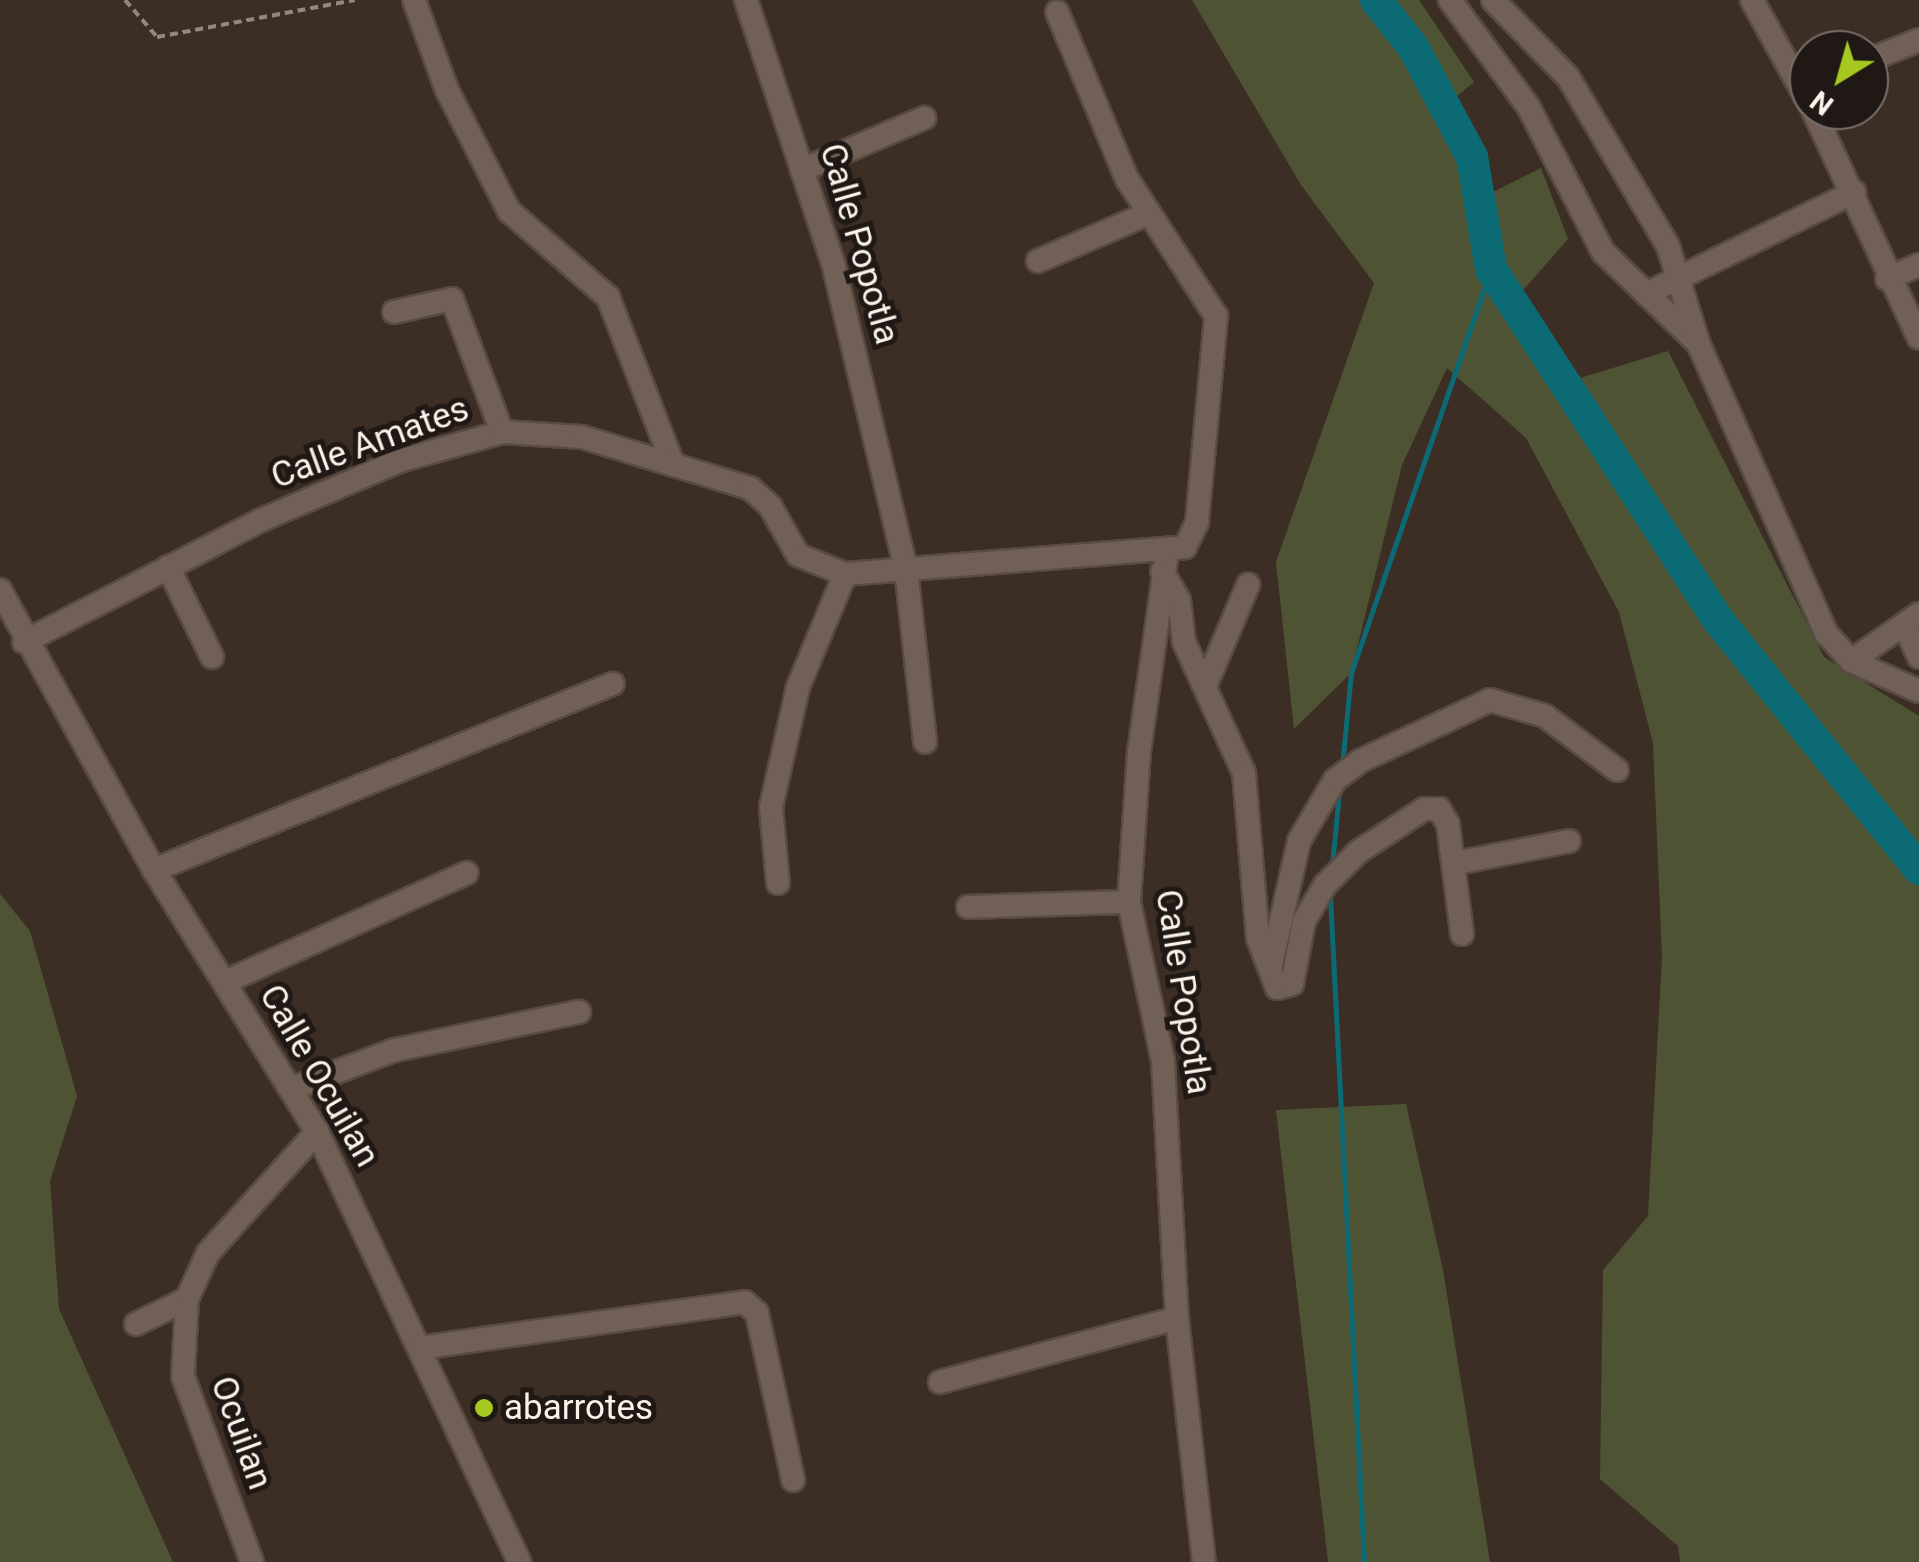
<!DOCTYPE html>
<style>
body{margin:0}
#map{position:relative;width:1919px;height:1562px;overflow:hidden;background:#3d2e25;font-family:Roboto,sans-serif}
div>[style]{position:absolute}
.green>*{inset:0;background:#4e5433}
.stream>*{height:5px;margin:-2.5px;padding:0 2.5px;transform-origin:2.5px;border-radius:2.5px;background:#0c6a75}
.river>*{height:32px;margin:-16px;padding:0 16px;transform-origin:16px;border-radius:16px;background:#0c6a75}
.path>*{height:4px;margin-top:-2px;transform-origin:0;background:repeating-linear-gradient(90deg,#948780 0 8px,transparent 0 13px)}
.roads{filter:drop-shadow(2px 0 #574b43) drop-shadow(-2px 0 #574b43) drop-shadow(0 2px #574b43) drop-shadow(0 -2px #574b43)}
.minor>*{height:22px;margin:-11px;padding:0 11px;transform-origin:11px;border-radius:11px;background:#716056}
.dots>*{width:28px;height:28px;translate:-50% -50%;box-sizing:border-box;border:5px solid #1f1814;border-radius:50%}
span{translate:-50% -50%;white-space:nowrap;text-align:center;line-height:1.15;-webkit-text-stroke:10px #1f1814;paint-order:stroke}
.street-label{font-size:35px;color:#fcf2ec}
.poi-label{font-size:35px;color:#fcf2ec}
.left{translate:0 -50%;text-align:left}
.north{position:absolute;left:1789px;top:30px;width:100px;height:100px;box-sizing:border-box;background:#1f1814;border:2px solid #776f6a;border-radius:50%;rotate:217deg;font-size:28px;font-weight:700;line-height:40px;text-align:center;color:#fcf2ec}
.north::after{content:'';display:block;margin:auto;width:35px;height:45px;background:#a6c820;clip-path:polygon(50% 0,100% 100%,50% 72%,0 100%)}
</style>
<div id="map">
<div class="green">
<div style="clip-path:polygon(1192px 0,1419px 0,1474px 82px,1433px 116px,1487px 195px,1541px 168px,1568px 239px,1509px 306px,1577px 379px,1668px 351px,1824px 657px,1919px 716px,1919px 1562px,1680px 1562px,1678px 1546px,1600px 1479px,1603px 1270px,1648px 1216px,1662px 957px,1653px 743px,1619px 612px,1526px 438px,1447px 368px,1402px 465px,1351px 673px,1294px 729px,1276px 562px,1374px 283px,1301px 185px)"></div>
<div style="clip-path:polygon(0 894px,30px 931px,77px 1096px,50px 1181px,59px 1309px,173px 1562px,0 1562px)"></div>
<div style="clip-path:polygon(1406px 1104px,1443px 1270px,1490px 1562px,1328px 1562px,1276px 1110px)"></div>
</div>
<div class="stream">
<div style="left:1342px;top:766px;width:93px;rotate:-84.5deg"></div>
<div style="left:1351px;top:673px;width:428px;rotate:-70.9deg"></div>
<div style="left:1332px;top:865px;width:73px;rotate:-84.5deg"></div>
<div style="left:1330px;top:896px;width:667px;rotate:87.08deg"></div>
</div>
<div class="river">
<div style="left:1376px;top:0;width:60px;rotate:51.8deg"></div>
<div style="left:1413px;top:47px;width:125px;rotate:61.8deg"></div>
<div style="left:1472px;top:157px;width:114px;rotate:80.4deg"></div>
<div style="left:1491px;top:269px;width:418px;rotate:57.1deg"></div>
<div style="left:1718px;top:620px;width:320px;rotate:51.1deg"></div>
</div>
<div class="path">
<div style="left:125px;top:0;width:49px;rotate:49.1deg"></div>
<div style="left:157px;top:37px;width:201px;rotate:-10.6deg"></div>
</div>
<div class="roads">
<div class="minor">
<div style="left:414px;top:0;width:96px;rotate:69.9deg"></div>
<div style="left:447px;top:90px;width:136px;rotate:62.9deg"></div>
<div style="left:509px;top:211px;width:131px;rotate:41deg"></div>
<div style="left:608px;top:297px;width:180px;rotate:68.8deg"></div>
<div style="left:746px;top:0;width:277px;rotate:71.7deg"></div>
<div style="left:833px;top:263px;width:315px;rotate:76.6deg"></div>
<div style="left:906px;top:569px;width:174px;rotate:83.7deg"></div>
<div style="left:1450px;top:0;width:132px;rotate:53.7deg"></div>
<div style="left:1528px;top:106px;width:164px;rotate:62.8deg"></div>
<div style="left:1603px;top:252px;width:130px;rotate:43.8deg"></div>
<div style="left:1493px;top:0;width:107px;rotate:45.8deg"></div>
<div style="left:1568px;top:77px;width:196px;rotate:59.4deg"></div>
<div style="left:1668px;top:246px;width:104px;rotate:72.6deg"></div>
<div style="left:1699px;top:345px;width:315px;rotate:66.2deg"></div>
<div style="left:1826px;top:633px;width:38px;rotate:48deg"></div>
<div style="left:1851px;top:661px;width:74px;rotate:23.8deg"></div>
<div style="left:1752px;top:0;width:118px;rotate:61deg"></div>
<div style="left:1869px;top:60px;width:54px;rotate:-21.8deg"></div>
<div style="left:1813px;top:110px;width:251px;rotate:65.1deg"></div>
<div style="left:802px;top:170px;width:133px;rotate:-23.1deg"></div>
<div style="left:1038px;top:261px;width:119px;rotate:-23.3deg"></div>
<div style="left:1887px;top:279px;width:35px;rotate:-24deg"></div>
<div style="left:1646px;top:294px;width:232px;rotate:-26.1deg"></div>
<div style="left:394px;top:312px;width:59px;rotate:-12.6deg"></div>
<div style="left:452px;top:299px;width:142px;rotate:69.4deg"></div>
<div style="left:1167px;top:553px;width:200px;rotate:98deg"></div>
<div style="left:1139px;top:751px;width:151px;rotate:93.8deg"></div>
<div style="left:1129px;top:902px;width:163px;rotate:77.9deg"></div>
<div style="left:1163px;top:1061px;width:257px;rotate:86.9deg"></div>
<div style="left:1177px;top:1318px;width:245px;rotate:83.7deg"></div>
<div style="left:168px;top:567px;width:100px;rotate:63.9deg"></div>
<div style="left:1162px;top:571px;width:34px;rotate:60deg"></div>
<div style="left:1179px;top:600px;width:42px;rotate:83.2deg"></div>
<div style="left:1184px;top:642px;width:144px;rotate:65.4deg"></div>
<div style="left:1244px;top:773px;width:166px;rotate:85.2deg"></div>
<div style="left:1258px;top:938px;width:53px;rotate:69.2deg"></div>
<div style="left:1277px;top:988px;width:16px;rotate:-15deg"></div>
<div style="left:1292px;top:984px;width:64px;rotate:-79.2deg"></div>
<div style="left:1304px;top:921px;width:42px;rotate:-59.7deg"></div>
<div style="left:1325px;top:885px;width:47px;rotate:-45deg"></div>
<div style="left:1358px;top:852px;width:79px;rotate:-33.1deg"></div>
<div style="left:1424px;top:809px;width:15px"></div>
<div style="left:1439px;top:809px;width:17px;rotate:59deg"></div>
<div style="left:1448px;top:824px;width:111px;rotate:82.7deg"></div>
<div style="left:0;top:590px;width:320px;rotate:61.2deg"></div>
<div style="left:154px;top:870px;width:309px;rotate:58.1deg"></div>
<div style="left:317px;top:1132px;width:475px;rotate:64.8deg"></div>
<div style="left:1905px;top:626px;width:34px;rotate:66deg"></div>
<div style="left:24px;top:642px;width:264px;rotate:-27.2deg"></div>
<div style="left:259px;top:521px;width:152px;rotate:-23.2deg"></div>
<div style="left:399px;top:461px;width:107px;rotate:-15.7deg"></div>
<div style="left:502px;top:432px;width:80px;rotate:3.6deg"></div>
<div style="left:582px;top:437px;width:176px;rotate:16.9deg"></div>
<div style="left:750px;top:488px;width:27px;rotate:42deg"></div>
<div style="left:770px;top:506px;width:56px;rotate:60.3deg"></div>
<div style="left:798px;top:555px;width:51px;rotate:22deg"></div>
<div style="left:845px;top:574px;width:341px;rotate:-4.5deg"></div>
<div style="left:1185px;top:547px;width:28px;rotate:-64deg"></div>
<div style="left:1197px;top:522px;width:207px;rotate:-84.7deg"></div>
<div style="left:1216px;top:316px;width:163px;rotate:-123deg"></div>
<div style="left:1127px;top:179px;width:181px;rotate:-112.7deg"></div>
<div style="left:1851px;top:661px;width:83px;rotate:-34.7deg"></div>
<div style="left:1206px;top:684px;width:108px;rotate:-67deg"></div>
<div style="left:1456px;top:863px;width:115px;rotate:-11deg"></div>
<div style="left:154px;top:870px;width:495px;rotate:-22.1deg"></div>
<div style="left:778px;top:883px;width:76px;rotate:-95.3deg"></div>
<div style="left:771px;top:807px;width:123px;rotate:-77.3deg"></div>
<div style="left:798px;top:687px;width:122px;rotate:-67.4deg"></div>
<div style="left:968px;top:907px;width:161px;rotate:-1.8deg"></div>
<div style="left:1270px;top:969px;width:131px;rotate:-77.2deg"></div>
<div style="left:1299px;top:841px;width:71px;rotate:-59.5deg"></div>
<div style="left:1335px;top:780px;width:31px;rotate:-37deg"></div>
<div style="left:1360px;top:761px;width:144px;rotate:-25.1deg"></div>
<div style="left:1490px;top:700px;width:57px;rotate:16.2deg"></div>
<div style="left:1545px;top:716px;width:90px;rotate:36.9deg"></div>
<div style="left:225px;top:982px;width:265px;rotate:-24.3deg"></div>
<div style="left:291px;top:1089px;width:111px;rotate:-20.6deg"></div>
<div style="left:395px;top:1050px;width:188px;rotate:-11.7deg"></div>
<div style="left:136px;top:1324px;width:57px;rotate:-26.1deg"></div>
<div style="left:419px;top:1348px;width:329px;rotate:-8deg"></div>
<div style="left:745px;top:1302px;width:16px;rotate:43deg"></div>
<div style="left:757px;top:1313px;width:171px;rotate:77.8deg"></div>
<div style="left:940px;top:1382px;width:245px;rotate:-15.1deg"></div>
<div style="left:252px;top:1562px;width:198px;rotate:-110.4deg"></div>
<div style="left:183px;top:1376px;width:77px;rotate:-87deg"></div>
<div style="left:187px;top:1299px;width:51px;rotate:-65.5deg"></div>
<div style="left:208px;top:1253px;width:163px;rotate:-48deg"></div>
</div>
</div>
<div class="dots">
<div style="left:484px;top:1408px;background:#a6c820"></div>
</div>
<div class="street-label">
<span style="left:859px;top:244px;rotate:74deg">Calle Popotla</span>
<span style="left:370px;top:443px;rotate:-20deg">Calle Amates</span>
<span style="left:1183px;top:992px;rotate:81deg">Calle Popotla</span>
<span style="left:319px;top:1076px;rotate:60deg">Calle Ocuilan</span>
<span style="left:241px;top:1433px;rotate:70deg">Ocuilan</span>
</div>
<div class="poi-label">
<span class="left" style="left:504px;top:1408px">abarrotes</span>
</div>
<div class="north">N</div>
</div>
